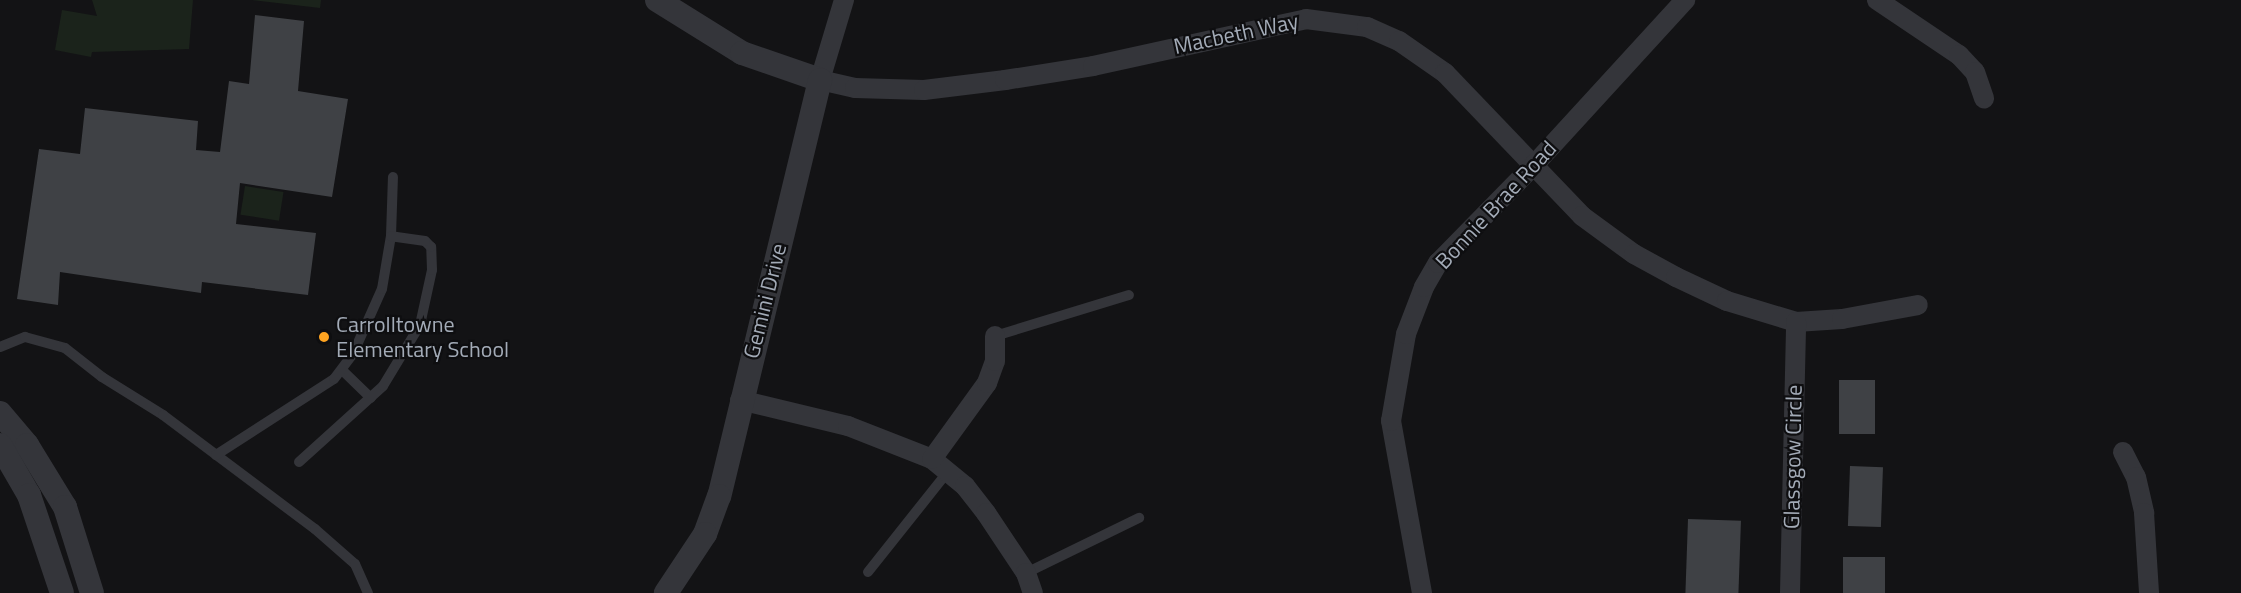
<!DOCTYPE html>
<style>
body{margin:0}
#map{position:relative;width:2241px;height:593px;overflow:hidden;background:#131315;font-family:"Titillium Web",sans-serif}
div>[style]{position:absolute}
.green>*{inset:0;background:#1b231b;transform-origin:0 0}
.building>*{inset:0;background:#3f4145;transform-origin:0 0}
.service>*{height:10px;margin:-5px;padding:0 5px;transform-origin:5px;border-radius:5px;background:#34353a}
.minor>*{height:20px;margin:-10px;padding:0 10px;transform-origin:10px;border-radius:10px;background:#34353a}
.tertiary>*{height:24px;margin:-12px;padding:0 12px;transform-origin:12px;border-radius:12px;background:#34353a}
.dots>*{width:16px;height:16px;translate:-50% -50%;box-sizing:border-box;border:3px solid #0e0e10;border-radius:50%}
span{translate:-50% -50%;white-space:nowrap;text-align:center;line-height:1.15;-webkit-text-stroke:4.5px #0e0e10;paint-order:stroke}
.street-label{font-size:22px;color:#a3abb7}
.poi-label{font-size:22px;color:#a3abb7}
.left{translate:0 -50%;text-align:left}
</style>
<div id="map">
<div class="green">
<div style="clip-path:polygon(92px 0,193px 0,189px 49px,92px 52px,91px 57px,55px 50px,62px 10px,97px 16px)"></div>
<div style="clip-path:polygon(252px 0,321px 0,320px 8px)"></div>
<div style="left:245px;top:186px;width:39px;height:29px;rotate:9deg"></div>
</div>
<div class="building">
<div style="clip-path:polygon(255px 15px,304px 21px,298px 91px,348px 99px,332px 197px,240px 183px,236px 224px,316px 233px,308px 295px,202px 282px,201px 293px,60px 272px,58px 305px,17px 299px,39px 149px,80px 154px,85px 108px,198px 121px,196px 150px,220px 152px,229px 81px,249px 84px)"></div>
<div style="left:1875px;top:380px;width:54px;height:36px;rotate:90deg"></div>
<div style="left:1850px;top:466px;width:33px;height:60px;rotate:2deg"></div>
<div style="left:1688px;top:519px;width:53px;height:74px;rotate:2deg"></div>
<div style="left:1843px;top:557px;width:42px;height:36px"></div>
</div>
<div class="service">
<div style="left:995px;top:336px;width:140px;rotate:-17deg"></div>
<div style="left:0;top:347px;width:27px;rotate:-22deg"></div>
<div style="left:25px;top:337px;width:41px;rotate:15.4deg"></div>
<div style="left:65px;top:348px;width:47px;rotate:38.1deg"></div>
<div style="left:102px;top:377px;width:72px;rotate:31.9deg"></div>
<div style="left:163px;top:415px;width:190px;rotate:36.9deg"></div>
<div style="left:315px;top:529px;width:53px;rotate:41.2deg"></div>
<div style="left:355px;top:564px;width:32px;rotate:66deg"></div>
<div style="left:342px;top:370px;width:40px;rotate:44deg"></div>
<div style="left:216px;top:455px;width:140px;rotate:-32.8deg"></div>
<div style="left:334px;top:379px;width:31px;rotate:-53deg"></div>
<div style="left:353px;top:354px;width:71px;rotate:-66deg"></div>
<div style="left:382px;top:289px;width:54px;rotate:-80.4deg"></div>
<div style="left:391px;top:236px;width:59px;rotate:-88.1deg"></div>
<div style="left:299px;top:462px;width:113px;rotate:-42.1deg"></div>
<div style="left:383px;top:386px;width:71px;rotate:-58.8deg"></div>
<div style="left:420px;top:325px;width:56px;rotate:-77.7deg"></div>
<div style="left:432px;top:270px;width:23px;rotate:-92deg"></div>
<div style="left:431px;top:247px;width:8px;rotate:-135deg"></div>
<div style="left:425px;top:241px;width:34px;rotate:-172deg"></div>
<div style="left:868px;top:572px;width:130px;rotate:-51.5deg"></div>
<div style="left:1026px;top:573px;width:126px;rotate:-26deg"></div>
</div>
<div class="minor">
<div style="left:844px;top:0;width:84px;rotate:106.7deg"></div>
<div style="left:820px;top:80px;width:36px;rotate:13deg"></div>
<div style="left:855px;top:88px;width:69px;rotate:1.7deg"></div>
<div style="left:924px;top:90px;width:82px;rotate:-7deg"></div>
<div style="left:1005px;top:80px;width:89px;rotate:-9deg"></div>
<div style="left:1093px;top:66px;width:218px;rotate:-12.4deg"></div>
<div style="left:1306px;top:19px;width:62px;rotate:7.5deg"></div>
<div style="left:1367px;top:27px;width:35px;rotate:24deg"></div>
<div style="left:1399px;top:41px;width:56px;rotate:34.8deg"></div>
<div style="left:1445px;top:73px;width:198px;rotate:46.2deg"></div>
<div style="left:1582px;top:216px;width:64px;rotate:36.2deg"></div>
<div style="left:1634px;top:254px;width:48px;rotate:28.7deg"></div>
<div style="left:1676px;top:277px;width:56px;rotate:25.2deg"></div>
<div style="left:1727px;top:301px;width:72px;rotate:16.9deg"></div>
<div style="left:1796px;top:322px;width:46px;rotate:-3.7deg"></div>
<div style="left:1842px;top:319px;width:77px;rotate:-10.4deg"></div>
<div style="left:1877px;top:0;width:99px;rotate:33.9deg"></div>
<div style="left:1959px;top:55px;width:23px;rotate:47deg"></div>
<div style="left:1975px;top:72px;width:28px;rotate:71deg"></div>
<div style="left:740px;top:400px;width:111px;rotate:13.5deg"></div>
<div style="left:848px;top:426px;width:90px;rotate:21.4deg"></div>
<div style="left:932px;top:459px;width:43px;rotate:39.3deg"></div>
<div style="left:965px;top:486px;width:34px;rotate:52deg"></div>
<div style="left:986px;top:513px;width:72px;rotate:56.3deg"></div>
<div style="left:1026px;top:573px;width:21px;rotate:71deg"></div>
<div style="left:2123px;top:452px;width:28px;rotate:63deg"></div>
<div style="left:2136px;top:477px;width:37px;rotate:77deg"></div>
<div style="left:2144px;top:513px;width:80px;rotate:86.4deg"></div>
<div style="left:932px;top:459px;width:94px;rotate:-54.1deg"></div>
<div style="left:987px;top:383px;width:23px;rotate:-70deg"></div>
<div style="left:995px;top:361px;width:25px;rotate:-90deg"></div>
<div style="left:1422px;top:593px;width:175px;rotate:-100.2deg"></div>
<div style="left:1391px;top:421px;width:88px;rotate:-80.2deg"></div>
<div style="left:1406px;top:334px;width:50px;rotate:-69deg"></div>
<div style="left:1424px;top:287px;width:28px;rotate:-60deg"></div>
<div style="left:1438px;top:263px;width:137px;rotate:-45.6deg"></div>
<div style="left:1534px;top:165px;width:224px;rotate:-47.5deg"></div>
<div style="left:1790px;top:593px;width:271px;rotate:-88.7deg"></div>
</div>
<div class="tertiary">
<div style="left:657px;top:0;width:100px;rotate:31.9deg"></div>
<div style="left:742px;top:53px;width:83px;rotate:19.1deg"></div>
<div style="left:820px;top:80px;width:428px;rotate:103.6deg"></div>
<div style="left:719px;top:496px;width:40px;rotate:110.2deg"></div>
<div style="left:705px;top:534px;width:71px;rotate:123.5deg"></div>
<div style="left:0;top:413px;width:42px;rotate:49.8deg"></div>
<div style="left:27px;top:445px;width:73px;rotate:58.5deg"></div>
<div style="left:65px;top:507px;width:90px;rotate:72.6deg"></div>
<div style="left:0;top:445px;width:58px;rotate:59.9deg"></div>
<div style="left:29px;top:495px;width:103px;rotate:71.4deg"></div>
</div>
<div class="dots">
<div style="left:324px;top:337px;background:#ffa421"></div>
</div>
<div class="street-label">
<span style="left:1236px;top:34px;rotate:-12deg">Macbeth Way</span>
<span style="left:1496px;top:205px;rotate:-47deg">Bonnie Brae Road</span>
<span style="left:765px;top:301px;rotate:-76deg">Gemini Drive</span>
<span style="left:1793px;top:457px;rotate:-89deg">Glassgow Circle</span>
</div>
<div class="poi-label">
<span class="left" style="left:336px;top:337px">Carrolltowne<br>Elementary School</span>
</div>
</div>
